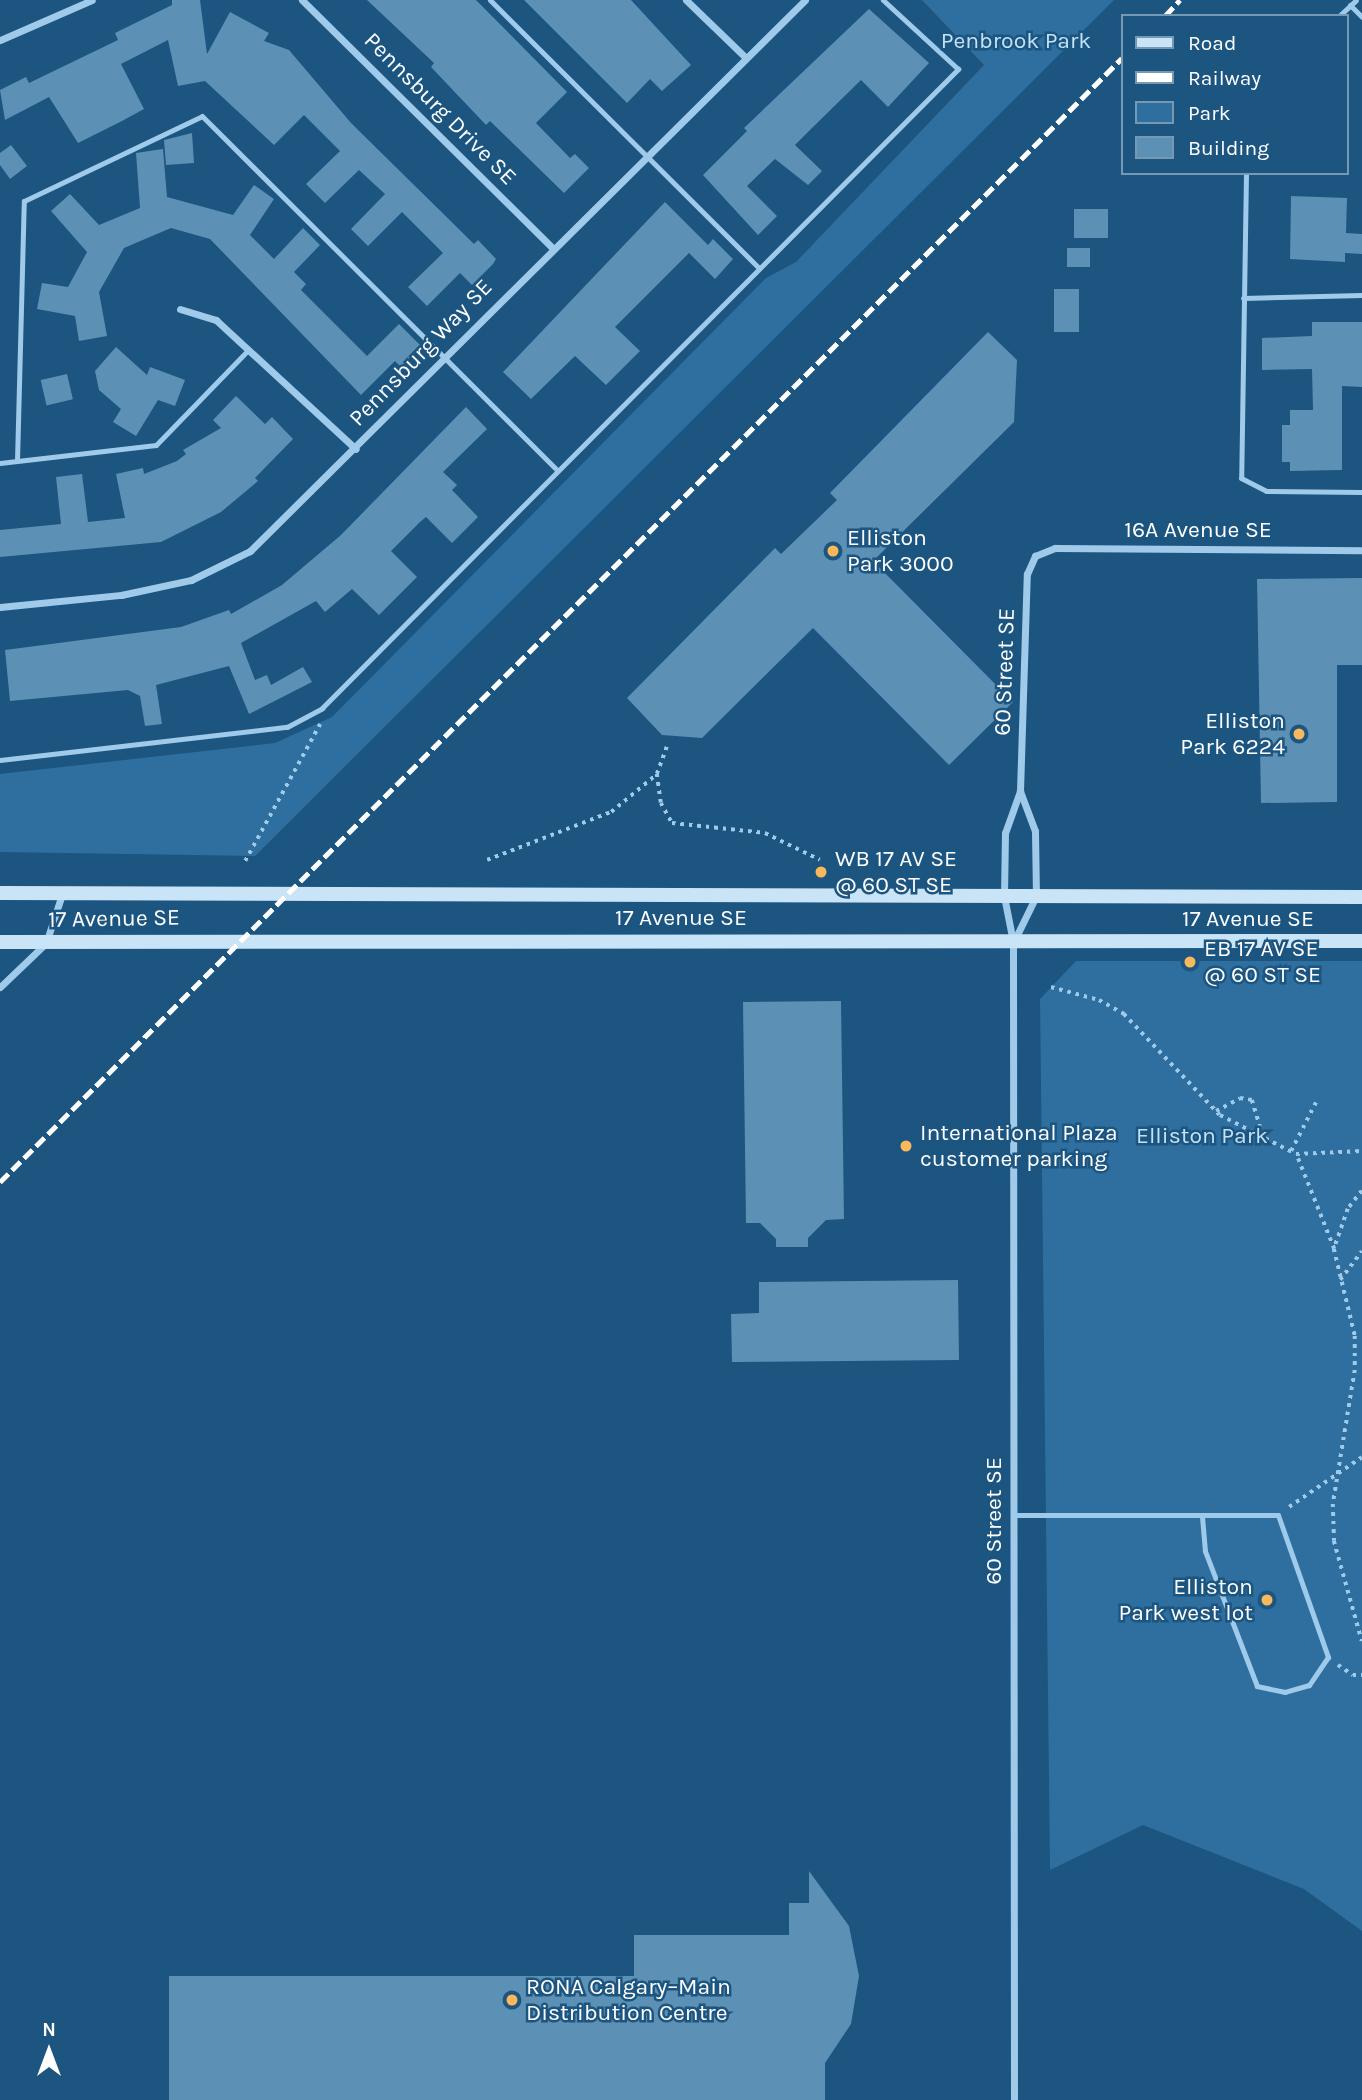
<!DOCTYPE html>
<meta charset="utf-8">
<style>
body{margin:0}
#map{position:relative;width:1362px;height:2100px;overflow:hidden;background:#1b5580;font-family:Karla,sans-serif}
div>[style]{position:absolute}
.green>*{inset:0;background:#2e6f9f}
.building>*{inset:0;background:#5d90b5;transform-origin:0 0}
.path>*{height:3.5px;margin-top:-1.75px;transform-origin:0;background:repeating-linear-gradient(90deg,#9fcaea 0 3.5px,transparent 0 8.5px)}
.lane>*{height:5px;margin:-2.5px;padding:0 2.5px;transform-origin:2.5px;border-radius:2.5px;background:#9fcaea}
.street>*{height:7px;margin:-3.5px;padding:0 3.5px;transform-origin:3.5px;border-radius:3.5px;background:#9fcaea}
.secondary>*{height:14px;margin:-7px;padding:0 7px;transform-origin:7px;border-radius:7px;background:#cae4f7}
.rail>*{height:5px;margin-top:-2.5px;transform-origin:0;background:repeating-linear-gradient(90deg,#fff 0 12px,transparent 0 17px)}
.dots>*{width:19px;height:19px;translate:-50% -50%;box-sizing:border-box;border:4px solid #1b5580;border-radius:50%}
span{translate:-50% -50%;white-space:nowrap;text-align:center;line-height:1.15;-webkit-text-stroke:5px #1b5580;paint-order:stroke}
.park-label{font-size:23px;color:#c3e2f7}
.street-label{font-size:23px;color:#fff}
.poi-label{font-size:23px;color:#fff}
.left{translate:0 -50%;text-align:left}
.right{translate:-100% -50%;text-align:right}
.legend{position:absolute;left:1121px;top:14px;width:228px;height:161px;box-sizing:border-box;background:#1b5580;border:2px solid #7699b3;margin:0;padding:9px 12px;list-style:none;font-size:21px;color:#fff}
.legend li{display:flex;align-items:center;gap:14px;height:35px}
.legend b{width:35px;border:2px solid #7699b3}
.north{position:absolute;left:14px;top:2016px;width:70px;height:70px;-webkit-text-stroke:5px #1b5580;paint-order:stroke;rotate:0deg;font-size:19px;font-weight:700;line-height:28px;text-align:center;color:#fff}
.north::after{content:'';display:block;margin:auto;width:24px;height:32px;background:#fff;clip-path:polygon(50% 0,100% 100%,50% 72%,0 100%)}
</style>
<div id="map">
<div class="green">
<div style="clip-path:polygon(922px 0,1114px 0,255px 856px,0 852px,0 774px,275px 743px,332px 717px,766px 278px,796px 262px,984px 65px)"></div>
<div style="clip-path:polygon(1076px 961px,1362px 961px,1362px 1931px,1304px 1889px,1143px 1825px,1050px 1870px,1040px 999px)"></div>
</div>
<div class="building">
<div style="clip-path:polygon(172px 0,200px 0,207px 54px,230px 12px,269px 33px,264px 41px,289px 50px,351px 123px,474px 244px,478px 240px,496px 259px,493px 264px,472px 285px,460px 273px,427px 306px,408px 287px,443px 253px,402px 212px,368px 246px,351px 229px,385px 194px,359px 170px,325px 203px,306px 184px,340px 151px,304px 115px,274px 145px,205px 81px,178px 86px,168px 40px,121px 64px,144px 109px,122px 121px,78px 143px,49px 97px,5px 120px,0 90px,26px 77px,29px 83px,118px 40px,115px 33px,172px 5px)"></div>
<div style="clip-path:polygon(367px 0,476px 0,567px 92px,536px 123px,570px 158px,575px 154px,589px 168px,564px 193px,490px 121px,486px 125px,431px 67px,434px 63px)"></div>
<div style="clip-path:polygon(524px 0,631px 0,691px 65px,662px 91px,650px 79px,627px 103px)"></div>
<div style="clip-path:polygon(869px 9px,929px 63px,888px 107px,861px 80px,812px 128px,795px 145px,822px 171px,808px 185px,775px 159px,747px 186px,777px 216px,758px 235px,703px 175px,747px 131px,744px 128px)"></div>
<div style="clip-path:polygon(192px 133px,194px 163px,166px 165px,164px 140px)"></div>
<div style="clip-path:polygon(11px 145px,27px 166px,10px 179px,0 165px,0 153px)"></div>
<div style="clip-path:polygon(163px 149px,167px 197px,233px 215px,254px 185px,274px 199px,250px 235px,274px 259px,303px 228px,320px 245px,294px 272px,306px 284px,301px 290px,367px 356px,399px 324px,421px 346px,401px 367px,395px 361px,361px 395px,210px 239px,171px 228px,124px 248px,99px 292px,107px 336px,79px 341px,75px 316px,37px 309px,42px 283px,68px 287px,87px 252px,51px 211px,70px 194px,99px 225px,140px 208px,136px 153px)"></div>
<div style="clip-path:polygon(1291px 196px,1347px 198px,1346px 233px,1362px 234px,1362px 254px,1345px 253px,1345px 262px,1290px 259px)"></div>
<div style="clip-path:polygon(665px 202px,708px 245px,713px 239px,733px 259px,715px 279px,689px 253px,615px 327px,640px 351px,606px 385px,575px 356px,531px 399px,503px 372px)"></div>
<div style="left:1074px;top:209px;width:34px;height:29px"></div>
<div style="left:1067px;top:248px;width:23px;height:19px"></div>
<div style="left:1054px;top:289px;width:25px;height:43px"></div>
<div style="clip-path:polygon(1312px 322px,1362px 322px,1362px 387px,1342px 386px,1342px 470px,1290px 471px,1290px 462px,1282px 462px,1282px 425px,1290px 425px,1290px 410px,1313px 410px,1312px 369px,1262px 370px,1262px 338px,1312px 336px)"></div>
<div style="clip-path:polygon(988px 332px,1017px 360px,1014px 422px,873px 561px,1013px 702px,949px 765px,813px 628px,702px 738px,662px 735px,627px 698px,775px 548px,781px 554px,837px 500px,830px 493px)"></div>
<div style="clip-path:polygon(116px 347px,147px 375px,150px 367px,185px 380px,175px 406px,158px 400px,136px 436px,113px 422px,121px 409px,99px 390px,95px 371px)"></div>
<div style="left:67px;top:374px;width:26px;height:27px;rotate:77deg"></div>
<div style="clip-path:polygon(236px 396px,265px 424px,272px 417px,293px 439px,255px 478px,258px 481px,221px 512px,161px 542px,0 557px,0 530px,61px 524px,56px 477px,82px 474px,88px 522px,125px 518px,116px 474px,143px 468px,144px 474px,177px 461px,186px 454px,183px 450px,221px 428px,213px 420px)"></div>
<div style="clip-path:polygon(466px 407px,487px 429px,443px 472px,457px 485px,452px 490px,478px 517px,452px 543px,426px 517px,420px 522px,391px 551px,417px 577px,379px 615px,352px 589px,325px 612px,316px 601px,241px 643px,255px 680px,267px 675px,271px 685px,303px 667px,312px 682px,249px 714px,229px 666px,156px 685px,162px 724px,145px 726px,140px 696px,128px 690px,10px 701px,5px 650px,181px 627px,229px 610px,231px 614px,282px 585px,341px 535px)"></div>
<div style="clip-path:polygon(1362px 578px,1362px 665px,1337px 665px,1337px 802px,1261px 803px,1257px 579px)"></div>
<div style="clip-path:polygon(841px 1001px,844px 1219px,826px 1220px,808px 1238px,808px 1247px,776px 1247px,776px 1239px,760px 1223px,746px 1223px,743px 1002px)"></div>
<div style="clip-path:polygon(958px 1280px,959px 1360px,732px 1362px,731px 1314px,759px 1313px,759px 1282px)"></div>
<div style="clip-path:polygon(809px 1871px,849px 1926px,859px 1976px,851px 2024px,825px 2063px,825px 2100px,169px 2100px,169px 1976px,634px 1976px,634px 1935px,789px 1935px,789px 1903px,809px 1903px)"></div>
</div>
<div class="path">
<div style="left:667px;top:747px;width:29px;rotate:110deg"></div>
<div style="left:657px;top:774px;width:29px;rotate:82deg"></div>
<div style="left:661px;top:803px;width:23px;rotate:61deg"></div>
<div style="left:672px;top:823px;width:94px;rotate:6.1deg"></div>
<div style="left:765px;top:833px;width:61px;rotate:26.1deg"></div>
<div style="left:487px;top:860px;width:133px;rotate:-21.2deg"></div>
<div style="left:611px;top:812px;width:60px;rotate:-39.6deg"></div>
<div style="left:245px;top:861px;width:156px;rotate:-61.3deg"></div>
<div style="left:1051px;top:987px;width:50px;rotate:15.2deg"></div>
<div style="left:1099px;top:1000px;width:29px;rotate:29deg"></div>
<div style="left:1124px;top:1014px;width:139px;rotate:46.5deg"></div>
<div style="left:1220px;top:1115px;width:85px;rotate:27.2deg"></div>
<div style="left:1216px;top:1111px;width:27px;rotate:-28deg"></div>
<div style="left:1240px;top:1098px;width:12px;rotate:9deg"></div>
<div style="left:1252px;top:1100px;width:38px;rotate:73deg"></div>
<div style="left:1291px;top:1151px;width:55px;rotate:-63deg"></div>
<div style="left:1362px;top:1191px;width:23px;rotate:128deg"></div>
<div style="left:1348px;top:1209px;width:42px;rotate:109.3deg"></div>
<div style="left:1334px;top:1249px;width:89px;rotate:76.4deg"></div>
<div style="left:1355px;top:1336px;width:34px;rotate:90deg"></div>
<div style="left:1355px;top:1370px;width:136px;rotate:99.3deg"></div>
<div style="left:1333px;top:1504px;width:37px;rotate:88deg"></div>
<div style="left:1334px;top:1541px;width:104px;rotate:74.4deg"></div>
<div style="left:1334px;top:1249px;width:102px;rotate:-111.8deg"></div>
<div style="left:1296px;top:1154px;width:66px;rotate:-2.6deg"></div>
<div style="left:1340px;top:1280px;width:36px;rotate:-53deg"></div>
<div style="left:1289px;top:1507px;width:88px;rotate:-34.4deg"></div>
<div style="left:1338px;top:1665px;width:18px;rotate:34deg"></div>
<div style="left:1353px;top:1675px;width:9px"></div>
</div>
<div class="lane">
<div style="left:490px;top:0;width:380px;rotate:44.9deg"></div>
<div style="left:1350px;top:5px;width:17px;rotate:45deg"></div>
<div style="left:1339px;top:16px;width:23px;rotate:-43deg"></div>
<div style="left:1246px;top:173px;width:305px;rotate:90.9deg"></div>
<div style="left:1241px;top:478px;width:28px;rotate:27deg"></div>
<div style="left:1266px;top:491px;width:96px;rotate:0.6deg"></div>
<div style="left:1243px;top:298px;width:119px;rotate:-1.4deg"></div>
<div style="left:17px;top:461px;width:260px;rotate:-88.5deg"></div>
<div style="left:24px;top:201px;width:197px;rotate:-25.5deg"></div>
<div style="left:202px;top:116px;width:501px;rotate:44.92deg"></div>
<div style="left:0;top:463px;width:157px;rotate:-6.6deg"></div>
<div style="left:156px;top:445px;width:131px;rotate:-45.9deg"></div>
<div style="left:0;top:760px;width:289px;rotate:-6.6deg"></div>
<div style="left:287px;top:727px;width:40px;rotate:-28deg"></div>
<div style="left:322px;top:708px;width:902px;rotate:-45.13deg"></div>
<div style="left:958px;top:69px;width:102px;rotate:-137.4deg"></div>
<div style="left:1013px;top:1515px;width:265px"></div>
<div style="left:1278px;top:1515px;width:151px;rotate:70.6deg"></div>
<div style="left:1328px;top:1657px;width:34px;rotate:124deg"></div>
<div style="left:1309px;top:1685px;width:25px;rotate:164deg"></div>
<div style="left:1285px;top:1692px;width:29px;rotate:-168deg"></div>
<div style="left:1257px;top:1686px;width:145px;rotate:-111.1deg"></div>
<div style="left:1205px;top:1551px;width:36px;rotate:-95deg"></div>
</div>
<div class="street">
<div style="left:302px;top:0;width:350px;rotate:44.7deg"></div>
<div style="left:686px;top:0;width:81px;rotate:44deg"></div>
<div style="left:0;top:40px;width:100px;rotate:-23.5deg"></div>
<div style="left:180px;top:309px;width:38px;rotate:17deg"></div>
<div style="left:216px;top:320px;width:190px;rotate:42.7deg"></div>
<div style="left:0;top:607px;width:122px;rotate:-5.7deg"></div>
<div style="left:121px;top:595px;width:72px;rotate:-12.1deg"></div>
<div style="left:191px;top:580px;width:66px;rotate:-26.2deg"></div>
<div style="left:250px;top:551px;width:782px;rotate:-44.79deg"></div>
<div style="left:1014px;top:941px;width:50px;rotate:-63.9deg"></div>
<div style="left:1036px;top:896px;width:65px;rotate:-90.9deg"></div>
<div style="left:1035px;top:831px;width:43px;rotate:-110.6deg"></div>
<div style="left:0;top:987px;width:64px;rotate:-43.7deg"></div>
<div style="left:46px;top:943px;width:52px;rotate:-71.9deg"></div>
<div style="left:1014px;top:2100px;width:1158px;rotate:-90.05deg"></div>
<div style="left:1013px;top:942px;width:47px;rotate:-101.1deg"></div>
<div style="left:1004px;top:896px;width:63px;rotate:-89.1deg"></div>
<div style="left:1005px;top:833px;width:45px;rotate:-70.3deg"></div>
<div style="left:1020px;top:791px;width:217px;rotate:-88.2deg"></div>
<div style="left:1027px;top:574px;width:20px;rotate:-66deg"></div>
<div style="left:1035px;top:556px;width:22px;rotate:-22deg"></div>
<div style="left:1055px;top:548px;width:307px;rotate:0.4deg"></div>
</div>
<div class="secondary">
<div style="left:0;top:893px;width:1362px;rotate:0.17deg"></div>
<div style="left:0;top:942px;width:1362px;rotate:-0.04deg"></div>
</div>
<div class="rail">
<div style="left:1165px;top:16px;width:22px;rotate:-47deg"></div>
<div style="left:0;top:1182px;width:1588px;rotate:-45.05deg"></div>
</div>
<div class="dots">
<div style="left:833px;top:551px;background:#fbb85b"></div>
<div style="left:1299px;top:734px;background:#fbb85b"></div>
<div style="left:821px;top:872px;background:#fbb85b"></div>
<div style="left:1190px;top:962px;background:#fbb85b"></div>
<div style="left:906px;top:1146px;background:#fbb85b"></div>
<div style="left:1267px;top:1600px;background:#fbb85b"></div>
<div style="left:512px;top:2000px;background:#fbb85b"></div>
</div>
<div class="park-label">
<span style="left:1016px;top:41px">Penbrook Park</span>
<span style="left:1202px;top:1136px">Elliston Park</span>
</div>
<div class="street-label">
<span style="left:440px;top:109px;rotate:45deg">Pennsburg Drive SE</span>
<span style="left:421px;top:353px;rotate:-46deg">Pennsburg Way SE</span>
<span style="left:1198px;top:530px">16A Avenue SE</span>
<span style="left:1005px;top:672px;rotate:-88deg">60 Street SE</span>
<span style="left:681px;top:918px">17 Avenue SE</span>
<span style="left:114px;top:919px;rotate:-1deg">17 Avenue SE</span>
<span style="left:1248px;top:919px">17 Avenue SE</span>
<span style="left:994px;top:1521px;rotate:-90deg">60 Street SE</span>
</div>
<div class="poi-label">
<span class="left" style="left:847px;top:551px">Elliston<br>Park 3000</span>
<span class="right" style="left:1285px;top:734px">Elliston<br>Park 6224</span>
<span class="left" style="left:835px;top:872px">WB 17 AV SE<br>@ 60 ST SE</span>
<span class="left" style="left:1204px;top:962px">EB 17 AV SE<br>@ 60 ST SE</span>
<span class="left" style="left:920px;top:1146px">International Plaza<br>customer parking</span>
<span class="right" style="left:1253px;top:1600px">Elliston<br>Park west lot</span>
<span class="left" style="left:526px;top:2000px">RONA Calgary–Main<br>Distribution Centre</span>
</div>
<ul class="legend">
<li><b style="height:9px;background:#cae4f7"></b>Road</li>
<li><b style="height:9px;background:#fff"></b>Railway</li>
<li><b style="height:19px;background:#2e6f9f"></b>Park</li>
<li><b style="height:19px;background:#5d90b5"></b>Building</li>
</ul>
<div class="north">N</div>
</div>
